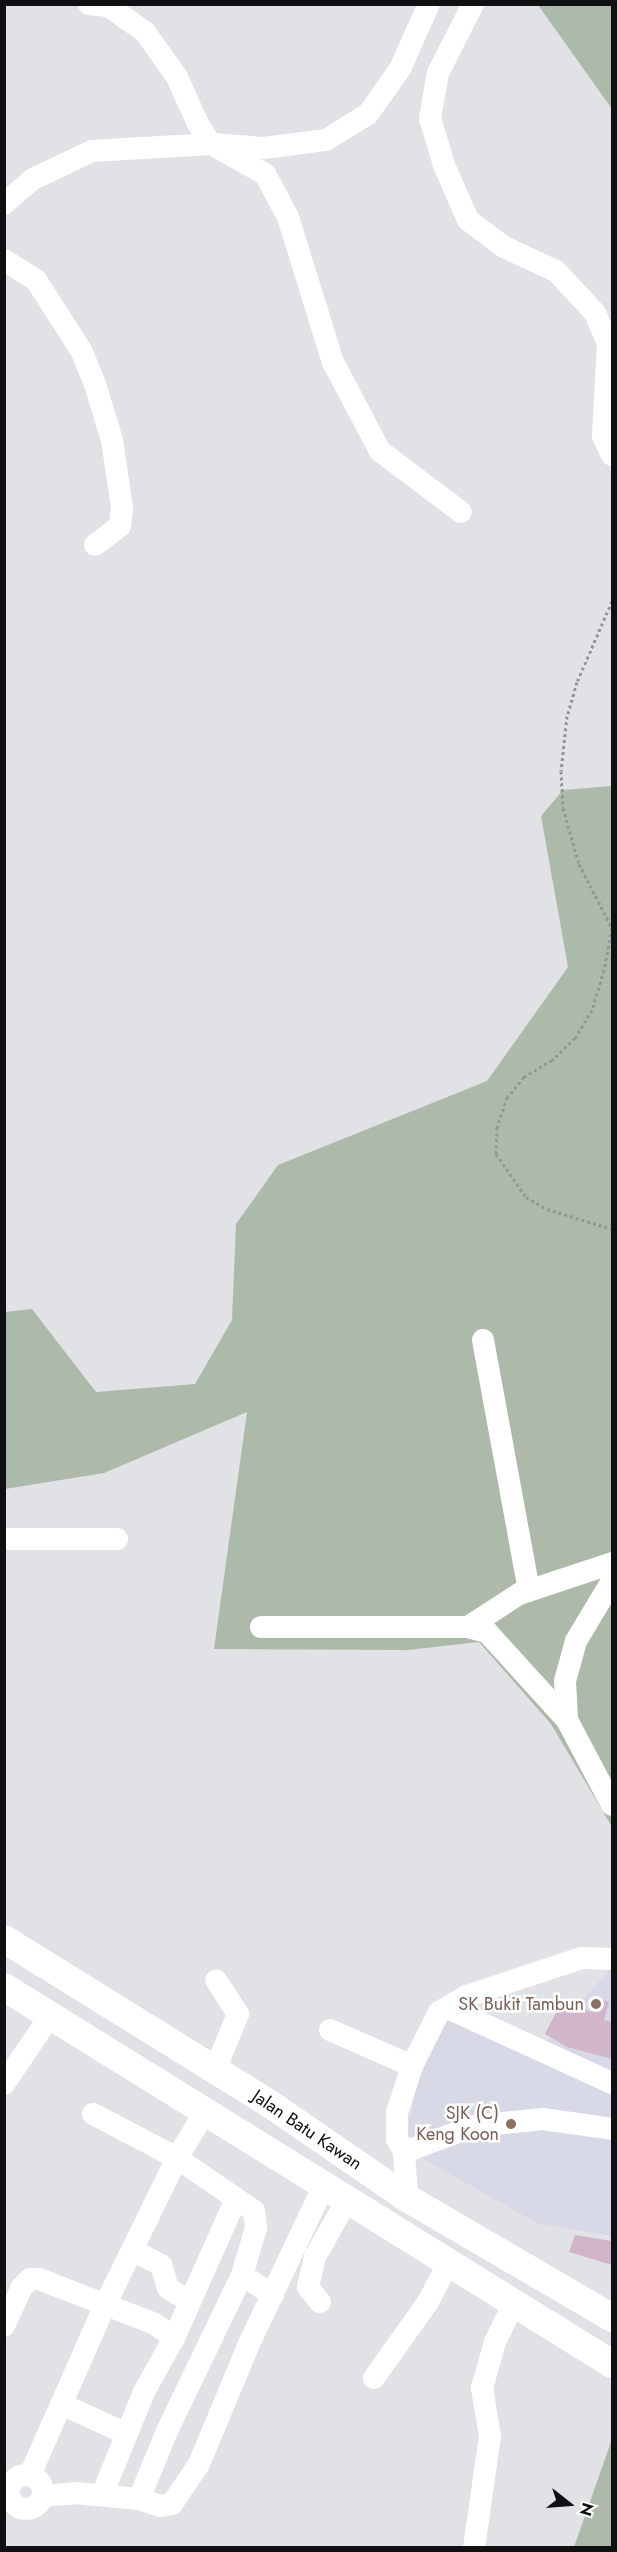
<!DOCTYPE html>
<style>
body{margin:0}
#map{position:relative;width:617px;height:2552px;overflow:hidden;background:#e1e2e6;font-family:Jost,sans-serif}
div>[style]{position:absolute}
.built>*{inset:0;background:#d7dae6}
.green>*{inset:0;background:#aebaa9}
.building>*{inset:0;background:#d1b5ca}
.path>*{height:3px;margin-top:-1.5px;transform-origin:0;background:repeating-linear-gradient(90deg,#949598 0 3px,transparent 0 6px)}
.minor>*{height:22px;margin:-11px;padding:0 11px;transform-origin:11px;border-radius:11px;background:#fff}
.minor>.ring{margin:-11px;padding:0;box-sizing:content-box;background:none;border:22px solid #fff;border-radius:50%}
.major>*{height:28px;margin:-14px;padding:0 14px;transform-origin:14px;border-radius:14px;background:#fff}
.dots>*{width:16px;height:16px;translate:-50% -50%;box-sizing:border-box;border:3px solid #fff;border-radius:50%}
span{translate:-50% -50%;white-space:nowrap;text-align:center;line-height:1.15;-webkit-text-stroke:5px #fff;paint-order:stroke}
.education-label{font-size:18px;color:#785e54}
.right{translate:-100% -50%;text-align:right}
.street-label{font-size:18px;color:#0f1011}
.frame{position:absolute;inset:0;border:6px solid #0f1011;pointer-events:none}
.north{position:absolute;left:539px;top:2474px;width:60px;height:60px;-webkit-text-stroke:4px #fff;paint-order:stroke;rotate:107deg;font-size:16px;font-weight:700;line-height:24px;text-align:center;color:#0f1011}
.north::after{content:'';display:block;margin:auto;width:21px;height:27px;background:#0f1011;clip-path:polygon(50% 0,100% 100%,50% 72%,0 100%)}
</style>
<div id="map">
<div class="built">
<div style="clip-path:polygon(612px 1967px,612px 2071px,546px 2042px)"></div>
<div style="clip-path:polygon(446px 2020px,612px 2093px,612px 2236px,537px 2223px,416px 2155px,408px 2131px,410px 2117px,420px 2073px)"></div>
</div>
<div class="green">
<div style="clip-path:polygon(538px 5px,612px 5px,612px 109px)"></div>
<div style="clip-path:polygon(612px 786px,612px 1827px,551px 1724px,479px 1642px,408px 1650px,214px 1649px,247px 1412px,104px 1473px,5px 1489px,5px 1312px,32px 1309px,96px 1392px,195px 1384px,232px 1320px,236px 1224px,278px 1165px,487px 1081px,568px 967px,541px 816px,563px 790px)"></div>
<div style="clip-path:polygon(612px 2439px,612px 2547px,574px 2547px)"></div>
</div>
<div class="building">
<div style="clip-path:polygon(595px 1998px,609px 2002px,604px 2020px,612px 2022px,612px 2059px,567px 2047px,545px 2034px,562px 2001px,591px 2012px)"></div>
<div style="clip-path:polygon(575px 2235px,612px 2241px,612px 2265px,569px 2252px)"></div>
</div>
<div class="path">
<div style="left:612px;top:601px;width:88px;rotate:113.4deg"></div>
<div style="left:577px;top:682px;width:35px;rotate:106deg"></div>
<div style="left:567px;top:716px;width:55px;rotate:96.2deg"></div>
<div style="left:561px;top:771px;width:37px;rotate:87deg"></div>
<div style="left:563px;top:808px;width:58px;rotate:74.1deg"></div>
<div style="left:579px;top:864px;width:72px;rotate:62.7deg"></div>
<div style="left:612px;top:928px;width:43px;rotate:100.8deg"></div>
<div style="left:604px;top:970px;width:42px;rotate:106.7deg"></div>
<div style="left:592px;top:1010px;width:33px;rotate:121deg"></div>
<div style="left:575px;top:1038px;width:32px;rotate:136deg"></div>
<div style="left:552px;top:1060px;width:33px;rotate:149deg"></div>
<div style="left:524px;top:1077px;width:26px;rotate:130deg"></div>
<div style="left:507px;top:1097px;width:32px;rotate:108deg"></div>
<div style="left:497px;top:1127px;width:27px;rotate:92deg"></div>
<div style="left:496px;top:1154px;width:52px;rotate:55.1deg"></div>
<div style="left:526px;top:1197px;width:24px;rotate:30deg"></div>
<div style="left:547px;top:1209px;width:68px;rotate:17.1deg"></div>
</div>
<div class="minor">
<div style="left:89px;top:4px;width:19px;rotate:6deg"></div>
<div style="left:108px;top:6px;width:45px;rotate:35.1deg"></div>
<div style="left:145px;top:32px;width:55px;rotate:54.6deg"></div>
<div style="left:177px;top:77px;width:49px;rotate:66deg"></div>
<div style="left:197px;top:122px;width:26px;rotate:58deg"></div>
<div style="left:211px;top:144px;width:62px;rotate:29.1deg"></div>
<div style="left:265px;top:174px;width:49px;rotate:61.9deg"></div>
<div style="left:288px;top:217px;width:152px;rotate:72.8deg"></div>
<div style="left:333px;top:362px;width:101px;rotate:62.2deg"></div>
<div style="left:380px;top:451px;width:101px;rotate:37deg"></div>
<div style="left:473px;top:4px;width:77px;rotate:116.9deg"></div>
<div style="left:438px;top:73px;width:46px;rotate:100.1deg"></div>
<div style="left:430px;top:118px;width:49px;rotate:73.4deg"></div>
<div style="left:444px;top:165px;width:60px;rotate:66.4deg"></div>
<div style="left:468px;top:220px;width:45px;rotate:36.9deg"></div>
<div style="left:504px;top:247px;width:57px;rotate:24.8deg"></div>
<div style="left:556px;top:271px;width:57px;rotate:47.1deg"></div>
<div style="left:595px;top:313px;width:33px;rotate:67deg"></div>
<div style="left:608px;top:343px;width:93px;rotate:93.1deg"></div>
<div style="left:603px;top:436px;width:21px;rotate:65deg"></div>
<div style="left:4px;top:204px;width:38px;rotate:-41deg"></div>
<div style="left:33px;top:179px;width:65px;rotate:-25.4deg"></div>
<div style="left:92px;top:151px;width:119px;rotate:-3.4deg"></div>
<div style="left:211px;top:144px;width:53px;rotate:4.3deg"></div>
<div style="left:264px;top:148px;width:63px;rotate:-7.4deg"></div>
<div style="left:326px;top:140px;width:49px;rotate:-31.8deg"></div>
<div style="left:368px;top:114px;width:55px;rotate:-54.6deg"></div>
<div style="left:400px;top:69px;width:71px;rotate:-66deg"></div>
<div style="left:4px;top:260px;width:38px;rotate:32deg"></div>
<div style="left:36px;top:280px;width:85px;rotate:57.4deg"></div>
<div style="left:82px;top:352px;width:35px;rotate:68deg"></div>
<div style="left:95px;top:384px;width:59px;rotate:73.1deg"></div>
<div style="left:112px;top:440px;width:69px;rotate:81.6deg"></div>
<div style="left:122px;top:508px;width:18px;rotate:96deg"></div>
<div style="left:120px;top:526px;width:31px;rotate:143deg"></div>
<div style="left:483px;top:1340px;width:255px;rotate:79.6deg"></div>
<div style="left:4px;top:1539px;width:113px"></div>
<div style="left:612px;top:1581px;width:70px;rotate:121deg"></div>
<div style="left:576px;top:1641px;width:41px;rotate:105.4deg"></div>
<div style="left:565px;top:1681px;width:39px;rotate:87deg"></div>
<div style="left:567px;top:1720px;width:96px;rotate:62.1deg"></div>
<div style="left:261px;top:1627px;width:207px"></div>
<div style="left:468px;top:1627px;width:20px;rotate:15deg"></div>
<div style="left:487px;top:1632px;width:119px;rotate:47.7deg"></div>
<div style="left:468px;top:1627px;width:61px;rotate:-32.9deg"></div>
<div style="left:519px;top:1594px;width:98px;rotate:-18.4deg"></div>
<div style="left:448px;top:2008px;width:180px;rotate:24.6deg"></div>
<div style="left:330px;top:2030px;width:90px;rotate:23.7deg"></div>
<div style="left:215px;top:2070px;width:61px;rotate:-67.7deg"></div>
<div style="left:238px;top:2014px;width:40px;rotate:-122.9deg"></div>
<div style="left:4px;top:2084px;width:82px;rotate:-55.9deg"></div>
<div style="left:93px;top:2114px;width:95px;rotate:27.6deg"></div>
<div style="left:177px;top:2158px;width:93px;rotate:34.5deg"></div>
<div style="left:254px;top:2211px;width:17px;rotate:83deg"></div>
<div style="left:256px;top:2228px;width:49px;rotate:106.6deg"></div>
<div style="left:242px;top:2275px;width:37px;rotate:33deg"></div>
<div style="left:404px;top:2152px;width:15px;rotate:-118deg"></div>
<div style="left:397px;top:2139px;width:26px;rotate:-90deg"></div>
<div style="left:397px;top:2113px;width:49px;rotate:-72.3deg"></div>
<div style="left:412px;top:2066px;width:60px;rotate:-63.4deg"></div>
<div style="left:439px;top:2012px;width:32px;rotate:-30deg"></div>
<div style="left:467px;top:1996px;width:121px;rotate:-18.3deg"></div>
<div style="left:582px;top:1958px;width:30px;rotate:2deg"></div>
<div style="left:407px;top:2198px;width:46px;rotate:-93.7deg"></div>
<div style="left:404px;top:2152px;width:76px;rotate:-20.1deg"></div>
<div style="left:475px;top:2126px;width:68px;rotate:-5.9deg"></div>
<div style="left:543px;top:2119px;width:70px;rotate:8.2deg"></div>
<div style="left:132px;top:2250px;width:33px;rotate:27deg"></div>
<div style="left:161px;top:2265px;width:24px;rotate:73deg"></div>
<div style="left:168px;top:2288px;width:25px;rotate:32deg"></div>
<div style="left:320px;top:2302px;width:19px;rotate:-129deg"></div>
<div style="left:308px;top:2287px;width:31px;rotate:-77deg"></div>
<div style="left:315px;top:2257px;width:65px;rotate:-60.7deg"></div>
<div style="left:4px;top:2326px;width:43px;rotate:-65.2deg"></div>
<div style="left:22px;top:2287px;width:11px;rotate:-45deg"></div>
<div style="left:30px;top:2279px;width:9px"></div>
<div style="left:39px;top:2279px;width:124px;rotate:21.2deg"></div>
<div style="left:155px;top:2324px;width:24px;rotate:36deg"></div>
<div style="left:174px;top:2338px;width:62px;rotate:119.1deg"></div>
<div style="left:144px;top:2392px;width:111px;rotate:112.2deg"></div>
<div style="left:174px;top:2338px;width:152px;rotate:-66deg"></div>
<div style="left:374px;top:2378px;width:93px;rotate:-54.6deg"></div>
<div style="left:428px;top:2302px;width:45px;rotate:-62.3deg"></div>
<div style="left:61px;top:2404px;width:72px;rotate:24.4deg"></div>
<div class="ring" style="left:9px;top:2475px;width:12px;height:12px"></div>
<div style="left:30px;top:2475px;width:188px;rotate:-66.2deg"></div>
<div style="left:106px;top:2303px;width:161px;rotate:-63.9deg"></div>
<div style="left:177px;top:2158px;width:54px;rotate:-58.7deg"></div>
<div style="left:43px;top:2496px;width:32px;rotate:-5deg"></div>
<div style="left:75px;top:2493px;width:64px;rotate:5.4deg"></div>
<div style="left:139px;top:2499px;width:22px;rotate:18deg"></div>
<div style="left:160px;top:2506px;width:12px;rotate:-9deg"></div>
<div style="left:172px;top:2504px;width:48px;rotate:-56deg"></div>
<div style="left:199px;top:2464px;width:128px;rotate:-67.4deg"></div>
<div style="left:248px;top:2346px;width:178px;rotate:-64.7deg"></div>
<div style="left:139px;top:2499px;width:74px;rotate:-67.6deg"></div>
<div style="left:167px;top:2431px;width:173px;rotate:-64.3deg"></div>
<div style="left:474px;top:2548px;width:113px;rotate:-81.9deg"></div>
<div style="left:490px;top:2436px;width:49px;rotate:-99.5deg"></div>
<div style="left:482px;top:2388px;width:48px;rotate:-74.2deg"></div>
<div style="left:495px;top:2342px;width:41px;rotate:-64.1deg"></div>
</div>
<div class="major">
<div style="left:4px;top:1939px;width:313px;rotate:31.8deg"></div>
<div style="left:270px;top:2104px;width:166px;rotate:34.5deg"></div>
<div style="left:407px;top:2198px;width:238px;rotate:30.3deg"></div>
<div style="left:4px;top:1987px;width:715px;rotate:31.8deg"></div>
</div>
<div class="dots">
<div style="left:596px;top:2004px;background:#8d6e63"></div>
<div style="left:511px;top:2124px;background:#8d6e63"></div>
</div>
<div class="education-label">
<span class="right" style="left:584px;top:2004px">SK Bukit Tambun</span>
<span class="right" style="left:499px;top:2124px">SJK (C)<br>Keng Koon</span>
</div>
<div class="street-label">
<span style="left:307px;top:2130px;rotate:34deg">Jalan Batu Kawan</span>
</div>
<div class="frame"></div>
<div class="north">N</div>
</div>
